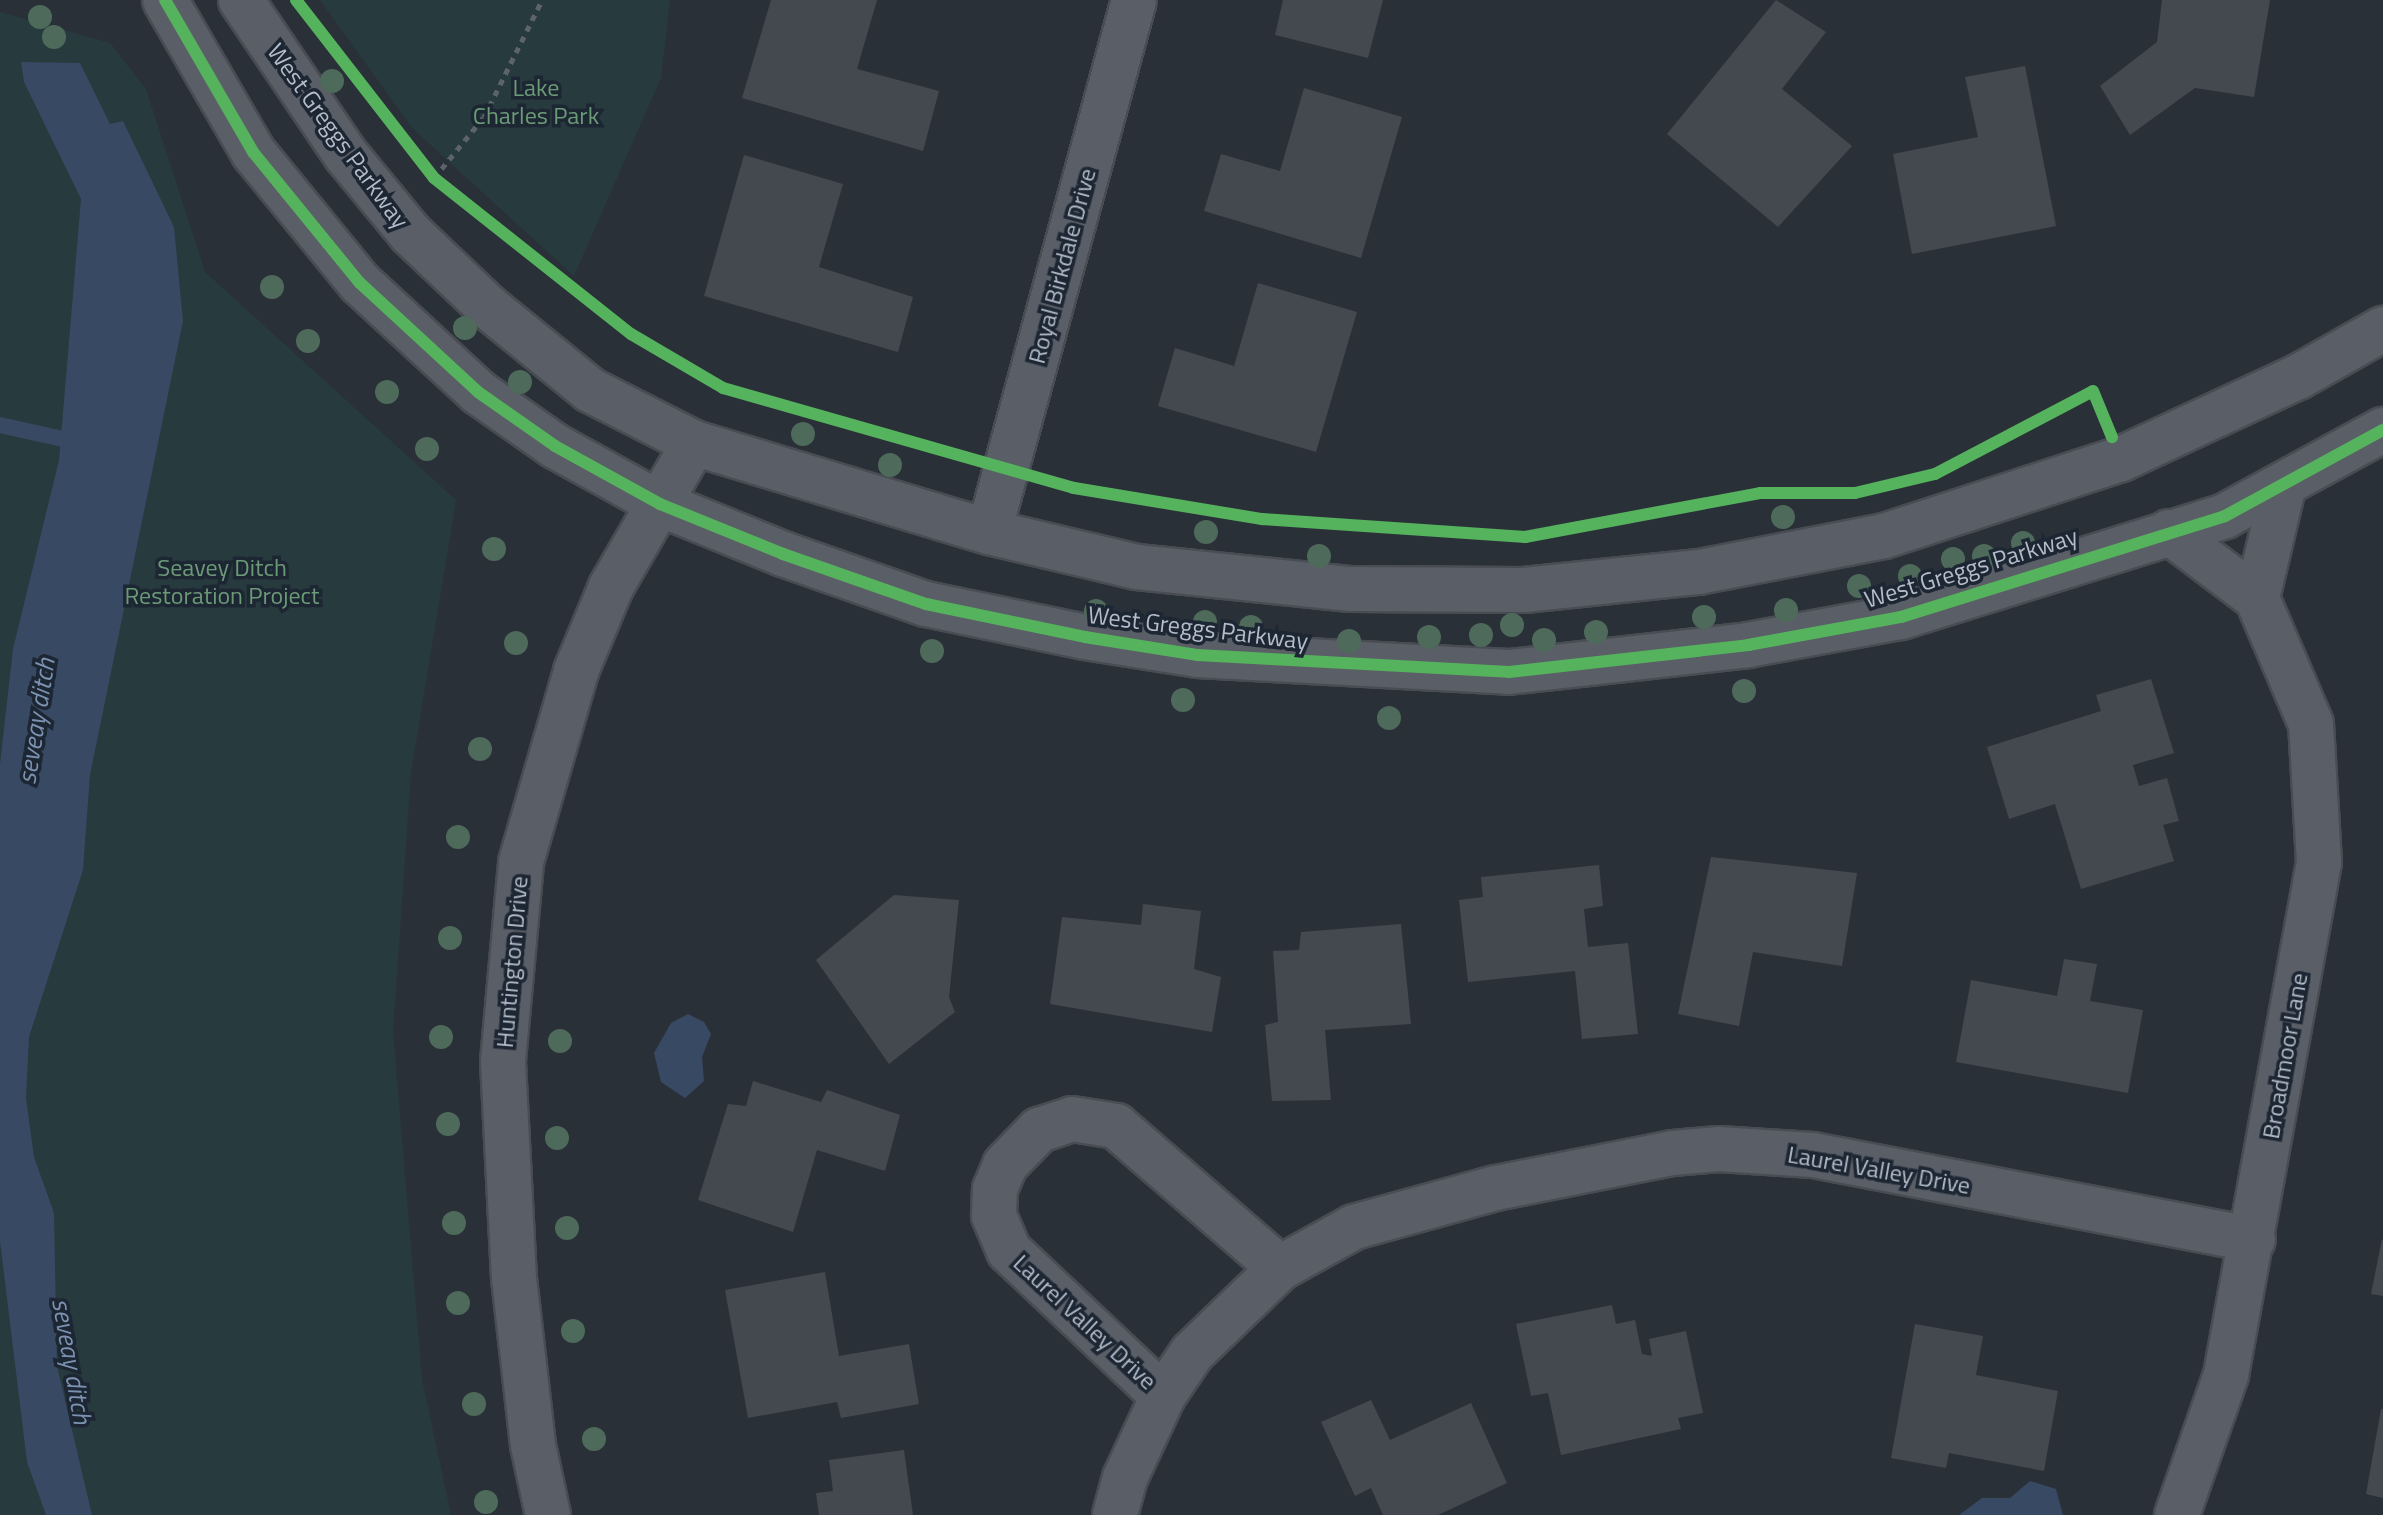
<!DOCTYPE html>
<style>
body{margin:0}
#map{position:relative;width:2383px;height:1515px;overflow:hidden;background:#2a3038;font-family:"Titillium Web",sans-serif}
div>[style]{position:absolute}
.green>*{inset:0;background:#273a3e}
.water>*{inset:0;background:#384963}
.stream>*{height:16px;margin:-8px;padding:0 8px;transform-origin:8px;border-radius:8px;background:#384963}
.building>*{inset:0;background:#444950}
.path>*{height:5px;margin-top:-2.5px;transform-origin:0;background:repeating-linear-gradient(90deg,#5d636a 0 6px,transparent 0 12px)}
.roads{filter:drop-shadow(2px 0 #484c53) drop-shadow(-2px 0 #484c53) drop-shadow(0 2px #484c53) drop-shadow(0 -2px #484c53)}
.street>*{height:44px;margin:-22px;padding:0 22px;transform-origin:22px;border-radius:22px;background:#5a5e66}
.cycleway>*{height:12px;margin:-6px;padding:0 6px;transform-origin:6px;border-radius:6px;background:#56b35d}
.trees>*{width:24px;height:24px;margin:-12px;border-radius:50%;background:#4e6a5a}
span{translate:-50% -50%;white-space:nowrap;text-align:center;line-height:1.15;-webkit-text-stroke:7px #1d2633;paint-order:stroke}
.park-label{font-size:24px;color:#6b9a76}
.street-label{font-size:24px;color:#b4bcc9}
.water-label{font-size:26px;color:#7c92b1;font-style:italic}
</style>
<div id="map">
<div class="green">
<div style="clip-path:polygon(320px 0,670px 0,661px 78px,574px 276px,412px 128px)"></div>
<div style="clip-path:polygon(0 12px,110px 43px,146px 89px,205px 272px,456px 500px,411px 773px,393px 1031px,422px 1379px,451px 1515px,0 1515px)"></div>
</div>
<div class="water">
<div style="clip-path:polygon(21px 62px,80px 63px,110px 124px,123px 121px,174px 227px,183px 321px,90px 775px,83px 870px,29px 1037px,26px 1098px,34px 1157px,54px 1213px,57px 1366px,92px 1515px,46px 1515px,27px 1462px,0 1241px,0 764px,13px 649px,59px 460px,81px 199px,24px 82px)"></div>
<div style="clip-path:polygon(688px 1014px,704px 1022px,711px 1034px,702px 1057px,704px 1081px,685px 1098px,661px 1082px,654px 1053px,671px 1023px)"></div>
<div style="clip-path:polygon(2030px 1481px,2056px 1489px,2063px 1515px,1959px 1515px,1982px 1498px,2010px 1498px)"></div>
</div>
<div class="stream">
<div style="left:0;top:425px;width:83px;rotate:12.5deg"></div>
</div>
<div class="building">
<div style="clip-path:polygon(771px 0,877px 0,857px 69px,939px 91px,923px 151px,742px 98px)"></div>
<div style="clip-path:polygon(1283px 0,1383px 0,1368px 58px,1275px 35px)"></div>
<div style="clip-path:polygon(1776px 0,1826px 32px,1782px 89px,1852px 146px,1778px 227px,1667px 134px)"></div>
<div style="clip-path:polygon(2162px 0,2270px 0,2254px 97px,2195px 88px,2130px 135px,2100px 86px,2157px 42px)"></div>
<div style="clip-path:polygon(2025px 66px,2056px 226px,1912px 254px,1893px 154px,1978px 137px,1965px 77px)"></div>
<div style="clip-path:polygon(1304px 88px,1402px 117px,1361px 258px,1204px 211px,1221px 154px,1280px 171px)"></div>
<div style="clip-path:polygon(744px 155px,843px 184px,819px 267px,913px 297px,898px 352px,704px 296px)"></div>
<div style="clip-path:polygon(1258px 283px,1357px 312px,1316px 452px,1158px 406px,1175px 348px,1234px 366px)"></div>
<div style="clip-path:polygon(2151px 679px,2174px 753px,2133px 765px,2139px 786px,2167px 778px,2179px 821px,2163px 825px,2174px 861px,2081px 889px,2055px 804px,2009px 819px,1987px 747px,2101px 711px,2096px 695px)"></div>
<div style="clip-path:polygon(1711px 857px,1857px 873px,1842px 966px,1753px 952px,1739px 1026px,1678px 1014px)"></div>
<div style="clip-path:polygon(1599px 865px,1603px 906px,1584px 909px,1588px 947px,1628px 943px,1638px 1034px,1582px 1039px,1575px 971px,1468px 982px,1459px 900px,1483px 897px,1481px 877px)"></div>
<div style="clip-path:polygon(894px 895px,959px 900px,949px 997px,955px 1012px,889px 1064px,816px 960px)"></div>
<div style="clip-path:polygon(1143px 904px,1201px 911px,1194px 969px,1221px 977px,1212px 1032px,1050px 1004px,1062px 917px,1141px 925px)"></div>
<div style="clip-path:polygon(1401px 924px,1411px 1024px,1325px 1030px,1331px 1100px,1272px 1101px,1265px 1025px,1278px 1022px,1273px 951px,1299px 950px,1301px 932px)"></div>
<div style="clip-path:polygon(2064px 959px,2097px 964px,2090px 1001px,2143px 1010px,2128px 1093px,1956px 1062px,1971px 980px,2057px 996px)"></div>
<div style="clip-path:polygon(753px 1081px,821px 1102px,827px 1090px,900px 1115px,885px 1171px,817px 1150px,793px 1232px,698px 1200px,728px 1104px,746px 1106px)"></div>
<div style="clip-path:polygon(2382px 1239px,2383px 1240px,2383px 1296px,2371px 1294px)"></div>
<div style="clip-path:polygon(825px 1272px,839px 1356px,909px 1344px,919px 1404px,841px 1418px,837px 1402px,748px 1418px,725px 1290px)"></div>
<div style="clip-path:polygon(1612px 1305px,1616px 1324px,1635px 1320px,1642px 1354px,1652px 1356px,1649px 1339px,1686px 1331px,1703px 1413px,1678px 1418px,1681px 1429px,1561px 1455px,1548px 1393px,1531px 1396px,1516px 1324px)"></div>
<div style="clip-path:polygon(1915px 1324px,1983px 1336px,1976px 1375px,2058px 1391px,2044px 1471px,1949px 1453px,1946px 1468px,1891px 1458px)"></div>
<div style="clip-path:polygon(1371px 1400px,1390px 1440px,1471px 1403px,1507px 1483px,1438px 1515px,1383px 1515px,1371px 1488px,1355px 1496px,1321px 1422px)"></div>
<div style="clip-path:polygon(2381px 1409px,2383px 1409px,2383px 1498px,2366px 1494px)"></div>
<div style="clip-path:polygon(904px 1450px,913px 1515px,819px 1515px,816px 1493px,833px 1491px,829px 1460px)"></div>
</div>
<div class="path">
<div style="left:434px;top:178px;width:79px;rotate:-50.7deg"></div>
<div style="left:484px;top:117px;width:131px;rotate:-63.6deg"></div>
</div>
<div class="roads">
<div class="street">
<div style="left:165px;top:0;width:176px;rotate:59.9deg"></div>
<div style="left:253px;top:152px;width:169px;rotate:50.8deg"></div>
<div style="left:360px;top:283px;width:161px;rotate:42.7deg"></div>
<div style="left:478px;top:392px;width:94px;rotate:35deg"></div>
<div style="left:555px;top:446px;width:120px;rotate:28.9deg"></div>
<div style="left:660px;top:504px;width:133px;rotate:22.1deg"></div>
<div style="left:783px;top:554px;width:151px;rotate:19.3deg"></div>
<div style="left:926px;top:604px;width:162px;rotate:11.7deg"></div>
<div style="left:1085px;top:637px;width:113px;rotate:9.1deg"></div>
<div style="left:1197px;top:655px;width:312px;rotate:3.1deg"></div>
<div style="left:1509px;top:672px;width:241px;rotate:-6.4deg"></div>
<div style="left:1748px;top:645px;width:156px;rotate:-10.4deg"></div>
<div style="left:1901px;top:617px;width:339px;rotate:-17.3deg"></div>
<div style="left:2225px;top:516px;width:180px;rotate:-28.6deg"></div>
<div style="left:241px;top:0;width:187px;rotate:55.9deg"></div>
<div style="left:346px;top:155px;width:102px;rotate:50.6deg"></div>
<div style="left:411px;top:234px;width:106px;rotate:43.5deg"></div>
<div style="left:488px;top:307px;width:132px;rotate:39.1deg"></div>
<div style="left:590px;top:390px;width:117px;rotate:27deg"></div>
<div style="left:694px;top:443px;width:308px;rotate:16.8deg"></div>
<div style="left:989px;top:532px;width:152px;rotate:13.3deg"></div>
<div style="left:1137px;top:567px;width:215px;rotate:5.9deg"></div>
<div style="left:1351px;top:589px;width:173px;rotate:0.3deg"></div>
<div style="left:1524px;top:590px;width:176px;rotate:-5.9deg"></div>
<div style="left:1699px;top:572px;width:188px;rotate:-11deg"></div>
<div style="left:1884px;top:536px;width:249px;rotate:-18deg"></div>
<div style="left:2121px;top:459px;width:195px;rotate:-24.9deg"></div>
<div style="left:2298px;top:377px;width:98px;rotate:-29.5deg"></div>
<div style="left:989px;top:532px;width:551px;rotate:-74.75deg"></div>
<div style="left:2169px;top:532px;width:110px;rotate:36.9deg"></div>
<div style="left:2257px;top:598px;width:117px;rotate:-76.7deg"></div>
<div style="left:1163px;top:1396px;width:212px;rotate:-136.7deg"></div>
<div style="left:1009px;top:1251px;width:39px;rotate:-113deg"></div>
<div style="left:994px;top:1215px;width:26px;rotate:-88deg"></div>
<div style="left:995px;top:1189px;width:26px;rotate:-67deg"></div>
<div style="left:1005px;top:1165px;width:49px;rotate:-45.8deg"></div>
<div style="left:1039px;top:1130px;width:35px;rotate:-18deg"></div>
<div style="left:1072px;top:1119px;width:45px;rotate:9deg"></div>
<div style="left:1116px;top:1126px;width:217px;rotate:40.9deg"></div>
<div style="left:548px;top:1515px;width:72px;rotate:-102.1deg"></div>
<div style="left:533px;top:1445px;width:167px;rotate:-96.5deg"></div>
<div style="left:514px;top:1279px;width:218px;rotate:-92.9deg"></div>
<div style="left:503px;top:1061px;width:200px;rotate:-84.8deg"></div>
<div style="left:521px;top:862px;width:199px;rotate:-73.9deg"></div>
<div style="left:576px;top:671px;width:91px;rotate:-67.4deg"></div>
<div style="left:611px;top:587px;width:166px;rotate:-60deg"></div>
<div style="left:1115px;top:1515px;width:38px;rotate:-75deg"></div>
<div style="left:1125px;top:1478px;width:90px;rotate:-65.1deg"></div>
<div style="left:1163px;top:1396px;width:52px;rotate:-56deg"></div>
<div style="left:1192px;top:1353px;width:122px;rotate:-44deg"></div>
<div style="left:1280px;top:1268px;width:85px;rotate:-29deg"></div>
<div style="left:1354px;top:1227px;width:147px;rotate:-15.4deg"></div>
<div style="left:1496px;top:1188px;width:180px;rotate:-11.2deg"></div>
<div style="left:1673px;top:1153px;width:46px;rotate:-5deg"></div>
<div style="left:1719px;top:1149px;width:94px;rotate:3.7deg"></div>
<div style="left:1813px;top:1155px;width:448px;rotate:10.9deg"></div>
<div style="left:2177px;top:1515px;width:148px;rotate:-70.7deg"></div>
<div style="left:2226px;top:1375px;width:521px;rotate:-79.72deg"></div>
<div style="left:2319px;top:862px;width:138px;rotate:-93.3deg"></div>
<div style="left:2311px;top:724px;width:137px;rotate:-113.2deg"></div>
</div>
</div>
<div class="cycleway">
<div style="left:165px;top:0;width:176px;rotate:59.9deg"></div>
<div style="left:253px;top:152px;width:169px;rotate:50.8deg"></div>
<div style="left:360px;top:283px;width:161px;rotate:42.7deg"></div>
<div style="left:478px;top:392px;width:94px;rotate:35deg"></div>
<div style="left:555px;top:446px;width:120px;rotate:28.9deg"></div>
<div style="left:660px;top:504px;width:133px;rotate:22.1deg"></div>
<div style="left:783px;top:554px;width:151px;rotate:19.3deg"></div>
<div style="left:926px;top:604px;width:162px;rotate:11.7deg"></div>
<div style="left:1085px;top:637px;width:113px;rotate:9.1deg"></div>
<div style="left:1197px;top:655px;width:312px;rotate:3.1deg"></div>
<div style="left:1509px;top:672px;width:241px;rotate:-6.4deg"></div>
<div style="left:1748px;top:645px;width:156px;rotate:-10.4deg"></div>
<div style="left:1901px;top:617px;width:339px;rotate:-17.3deg"></div>
<div style="left:2225px;top:516px;width:180px;rotate:-28.6deg"></div>
<div style="left:296px;top:0;width:225px;rotate:52.2deg"></div>
<div style="left:434px;top:178px;width:251px;rotate:38.4deg"></div>
<div style="left:631px;top:334px;width:107px;rotate:30.4deg"></div>
<div style="left:723px;top:388px;width:365px;rotate:15.9deg"></div>
<div style="left:1074px;top:488px;width:191px;rotate:9.4deg"></div>
<div style="left:1262px;top:519px;width:264px;rotate:3.9deg"></div>
<div style="left:1525px;top:537px;width:239px;rotate:-10.6deg"></div>
<div style="left:1760px;top:493px;width:95px"></div>
<div style="left:1855px;top:493px;width:82px;rotate:-13.4deg"></div>
<div style="left:1935px;top:474px;width:178px;rotate:-27.7deg"></div>
<div style="left:2093px;top:391px;width:50px;rotate:67.6deg"></div>
</div>
<div class="trees">
<div style="left:40px;top:17px"></div>
<div style="left:54px;top:37px"></div>
<div style="left:332px;top:81px"></div>
<div style="left:272px;top:287px"></div>
<div style="left:465px;top:328px"></div>
<div style="left:308px;top:341px"></div>
<div style="left:520px;top:382px"></div>
<div style="left:387px;top:392px"></div>
<div style="left:803px;top:434px"></div>
<div style="left:427px;top:449px"></div>
<div style="left:890px;top:465px"></div>
<div style="left:1783px;top:517px"></div>
<div style="left:1206px;top:532px"></div>
<div style="left:2023px;top:543px"></div>
<div style="left:494px;top:549px"></div>
<div style="left:1319px;top:556px"></div>
<div style="left:1984px;top:556px"></div>
<div style="left:1953px;top:559px"></div>
<div style="left:1910px;top:576px"></div>
<div style="left:1859px;top:586px"></div>
<div style="left:1786px;top:610px"></div>
<div style="left:1096px;top:611px"></div>
<div style="left:1704px;top:617px"></div>
<div style="left:1205px;top:622px"></div>
<div style="left:1512px;top:625px"></div>
<div style="left:1251px;top:627px"></div>
<div style="left:1596px;top:632px"></div>
<div style="left:1481px;top:635px"></div>
<div style="left:1429px;top:637px"></div>
<div style="left:1544px;top:640px"></div>
<div style="left:1349px;top:641px"></div>
<div style="left:516px;top:643px"></div>
<div style="left:932px;top:651px"></div>
<div style="left:1744px;top:691px"></div>
<div style="left:1183px;top:700px"></div>
<div style="left:1389px;top:718px"></div>
<div style="left:480px;top:749px"></div>
<div style="left:458px;top:837px"></div>
<div style="left:450px;top:938px"></div>
<div style="left:441px;top:1037px"></div>
<div style="left:560px;top:1041px"></div>
<div style="left:448px;top:1124px"></div>
<div style="left:557px;top:1138px"></div>
<div style="left:454px;top:1223px"></div>
<div style="left:567px;top:1228px"></div>
<div style="left:458px;top:1303px"></div>
<div style="left:573px;top:1331px"></div>
<div style="left:474px;top:1404px"></div>
<div style="left:594px;top:1439px"></div>
<div style="left:486px;top:1502px"></div>
</div>
<div class="park-label">
<span style="left:536px;top:102px">Lake<br>Charles Park</span>
<span style="left:222px;top:582px">Seavey Ditch<br>Restoration Project</span>
</div>
<div class="street-label">
<span style="left:338px;top:136px;rotate:54deg">West Greggs Parkway</span>
<span style="left:1062px;top:266px;rotate:-75deg">Royal Birkdale Drive</span>
<span style="left:1971px;top:568px;rotate:-17deg">West Greggs Parkway</span>
<span style="left:1198px;top:628px;rotate:7deg">West Greggs Parkway</span>
<span style="left:512px;top:962px;rotate:-85deg">Huntington Drive</span>
<span style="left:2285px;top:1056px;rotate:-80deg">Broadmoor Lane</span>
<span style="left:1879px;top:1170px;rotate:10deg">Laurel Valley Drive</span>
<span style="left:1085px;top:1322px;rotate:43deg">Laurel Valley Drive</span>
</div>
<div class="water-label">
<span style="left:36px;top:721px;rotate:-81deg">seveay ditch</span>
<span style="left:72px;top:1361px;rotate:80deg">seveay ditch</span>
</div>
</div>
